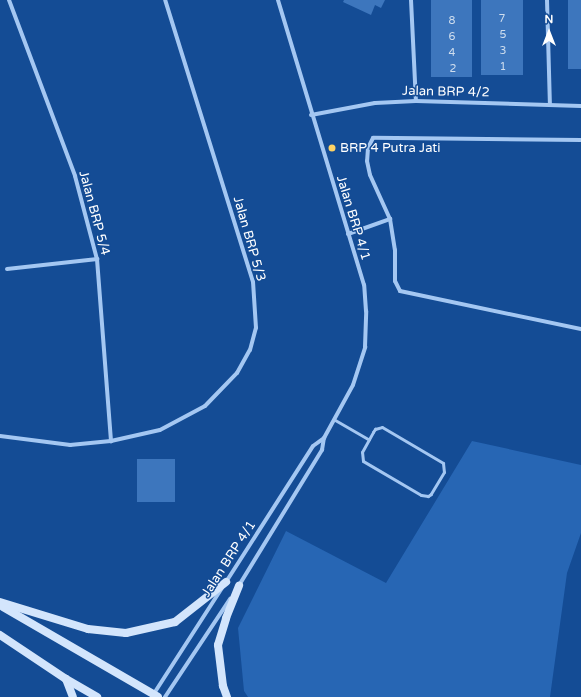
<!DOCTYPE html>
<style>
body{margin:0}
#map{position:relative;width:581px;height:697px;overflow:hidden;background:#144c95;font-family:"Varela Round",sans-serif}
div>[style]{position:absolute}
.green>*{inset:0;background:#2766b4}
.building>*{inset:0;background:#3d76bd;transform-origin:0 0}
.service>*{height:3px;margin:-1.5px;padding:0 1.5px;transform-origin:1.5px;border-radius:1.5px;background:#a4c7f2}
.minor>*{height:4px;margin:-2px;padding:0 2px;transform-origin:2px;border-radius:2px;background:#a4c7f2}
.secondary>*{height:8px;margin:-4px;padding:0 4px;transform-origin:4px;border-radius:4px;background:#d3e5fc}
.dots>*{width:11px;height:11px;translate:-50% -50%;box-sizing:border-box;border:2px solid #144c95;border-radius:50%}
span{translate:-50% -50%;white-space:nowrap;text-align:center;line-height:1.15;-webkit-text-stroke:3px #144c95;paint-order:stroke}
.number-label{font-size:11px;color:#ceddee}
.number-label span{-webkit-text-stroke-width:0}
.street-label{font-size:13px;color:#fff}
.poi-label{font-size:13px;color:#fff}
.left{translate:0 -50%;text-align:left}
.north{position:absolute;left:529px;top:12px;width:40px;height:40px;-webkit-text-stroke:3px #144c95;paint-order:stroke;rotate:0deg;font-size:11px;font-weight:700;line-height:16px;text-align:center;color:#fff}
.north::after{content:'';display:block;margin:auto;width:14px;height:18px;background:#fff;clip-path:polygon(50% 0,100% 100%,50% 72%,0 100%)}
</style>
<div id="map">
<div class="green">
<div style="clip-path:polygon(472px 441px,581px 465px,581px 533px,567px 573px,550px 697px,248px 697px,244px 691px,238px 628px,286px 531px,386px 583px)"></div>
</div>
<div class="building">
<div style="clip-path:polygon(344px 0,385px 0,381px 8px,375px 5px,371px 15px,343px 2px)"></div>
<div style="left:431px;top:0;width:41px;height:77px"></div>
<div style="left:481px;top:0;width:42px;height:75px"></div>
<div style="left:568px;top:0;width:13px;height:69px"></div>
<div style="left:137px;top:459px;width:38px;height:43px"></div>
</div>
<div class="service">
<div style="left:335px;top:420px;width:39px;rotate:30deg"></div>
<div style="left:382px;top:427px;width:71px;rotate:30.5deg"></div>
<div style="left:443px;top:463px;width:9px;rotate:84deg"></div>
<div style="left:444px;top:472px;width:26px;rotate:121deg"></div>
<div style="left:431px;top:494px;width:4px;rotate:146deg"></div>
<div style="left:428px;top:496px;width:7px;rotate:-172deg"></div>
<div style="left:421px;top:495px;width:67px;rotate:-149.6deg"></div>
<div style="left:363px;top:461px;width:9px;rotate:-96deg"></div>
<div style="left:362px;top:452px;width:23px;rotate:-61deg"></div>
<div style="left:373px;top:432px;width:4px;rotate:-56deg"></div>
<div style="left:375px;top:429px;width:7px;rotate:-16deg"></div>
</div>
<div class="minor">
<div style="left:9px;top:0;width:188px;rotate:69.4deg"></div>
<div style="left:75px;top:176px;width:86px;rotate:75.2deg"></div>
<div style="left:97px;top:259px;width:183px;rotate:85.6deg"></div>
<div style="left:411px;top:0;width:101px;rotate:87.2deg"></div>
<div style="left:547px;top:0;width:105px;rotate:88.4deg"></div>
<div style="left:311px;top:115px;width:65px;rotate:-10.6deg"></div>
<div style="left:375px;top:103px;width:41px;rotate:-2.8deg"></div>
<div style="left:416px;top:101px;width:165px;rotate:1.7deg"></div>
<div style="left:581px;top:140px;width:208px;rotate:-179.4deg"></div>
<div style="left:373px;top:138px;width:11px;rotate:117deg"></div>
<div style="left:368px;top:148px;width:13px;rotate:94deg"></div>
<div style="left:367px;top:161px;width:14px;rotate:78deg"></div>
<div style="left:370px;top:175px;width:48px;rotate:65.6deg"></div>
<div style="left:390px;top:219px;width:31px;rotate:81deg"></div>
<div style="left:395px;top:250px;width:31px;rotate:90deg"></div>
<div style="left:395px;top:281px;width:11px;rotate:63deg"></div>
<div style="left:400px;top:291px;width:185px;rotate:11.9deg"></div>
<div style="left:348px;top:234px;width:45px;rotate:-19.7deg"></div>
<div style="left:7px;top:269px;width:91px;rotate:-6.3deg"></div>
<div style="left:0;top:436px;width:71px;rotate:7.3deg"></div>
<div style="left:70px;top:445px;width:41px;rotate:-5.6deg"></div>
<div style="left:111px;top:441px;width:50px;rotate:-12.7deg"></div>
<div style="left:160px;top:430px;width:51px;rotate:-28.1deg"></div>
<div style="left:205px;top:406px;width:46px;rotate:-45.9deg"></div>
<div style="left:237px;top:373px;width:26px;rotate:-61deg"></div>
<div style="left:250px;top:350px;width:23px;rotate:-75deg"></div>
<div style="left:256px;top:328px;width:46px;rotate:-93.7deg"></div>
<div style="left:253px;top:282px;width:295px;rotate:-107.3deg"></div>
<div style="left:226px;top:582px;width:161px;rotate:-57.4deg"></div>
<div style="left:313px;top:446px;width:14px;rotate:-36deg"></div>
<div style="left:238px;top:587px;width:161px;rotate:-58.5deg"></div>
<div style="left:322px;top:450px;width:12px;rotate:-81deg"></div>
<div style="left:324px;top:438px;width:60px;rotate:-61.3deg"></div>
<div style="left:353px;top:385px;width:40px;rotate:-72deg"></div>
<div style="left:365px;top:347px;width:36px;rotate:-88deg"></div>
<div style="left:366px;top:311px;width:26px;rotate:-94deg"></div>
<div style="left:364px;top:285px;width:298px;rotate:-106.8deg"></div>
<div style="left:153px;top:695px;width:127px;rotate:-57.2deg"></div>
<div style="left:165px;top:697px;width:118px;rotate:-56.4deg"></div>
</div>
<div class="secondary">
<div style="left:0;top:602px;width:92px;rotate:17.1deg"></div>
<div style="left:88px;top:629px;width:38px;rotate:6deg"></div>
<div style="left:126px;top:633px;width:50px;rotate:-12.7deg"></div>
<div style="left:175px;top:622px;width:65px;rotate:-38.1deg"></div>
<div style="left:3px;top:607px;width:179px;rotate:30.1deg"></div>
<div style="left:0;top:635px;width:79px;rotate:33.7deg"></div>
<div style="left:66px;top:679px;width:36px;rotate:30deg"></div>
<div style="left:66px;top:679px;width:19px;rotate:69deg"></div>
<div style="left:227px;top:697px;width:12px;rotate:-110deg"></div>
<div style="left:223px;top:686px;width:41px;rotate:-97deg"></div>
<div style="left:218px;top:645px;width:28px;rotate:-73deg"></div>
<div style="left:226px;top:618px;width:35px;rotate:-68deg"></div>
</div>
<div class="dots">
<div style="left:332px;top:148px;background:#ffd365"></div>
</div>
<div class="number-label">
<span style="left:502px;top:19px">7</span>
<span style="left:452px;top:21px">8</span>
<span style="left:503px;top:35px">5</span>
<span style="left:452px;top:37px">6</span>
<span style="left:503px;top:51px">3</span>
<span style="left:452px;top:53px">4</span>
<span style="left:503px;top:67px">1</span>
<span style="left:453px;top:69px">2</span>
</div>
<div class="street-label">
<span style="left:446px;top:92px;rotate:1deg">Jalan BRP 4/2</span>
<span style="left:94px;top:213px;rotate:75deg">Jalan BRP 5/4</span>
<span style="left:353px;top:218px;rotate:73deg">Jalan BRP 4/1</span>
<span style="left:249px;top:239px;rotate:74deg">Jalan BRP 5/3</span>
<span style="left:229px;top:559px;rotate:-57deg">Jalan BRP 4/1</span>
</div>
<div class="poi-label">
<span class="left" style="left:340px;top:148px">BRP 4 Putra Jati</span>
</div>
<div class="north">N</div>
</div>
